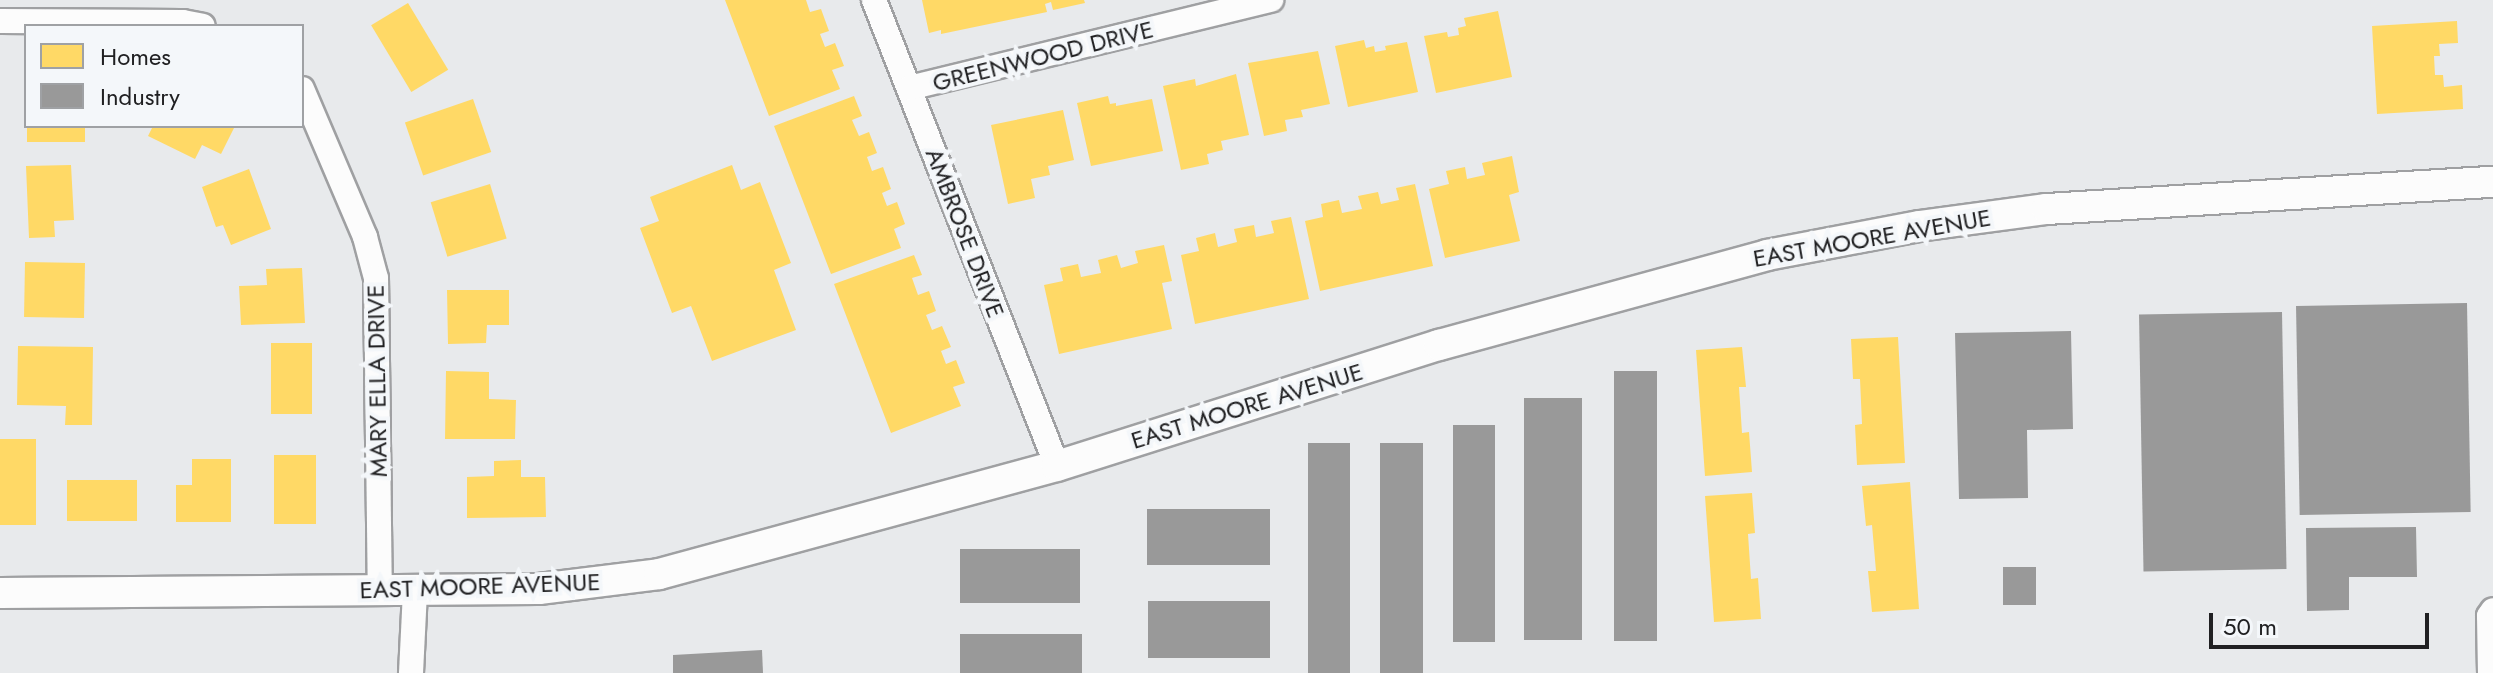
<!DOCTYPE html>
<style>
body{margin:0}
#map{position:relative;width:2493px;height:673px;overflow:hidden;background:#e8eaec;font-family:Jost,sans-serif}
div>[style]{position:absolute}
.homes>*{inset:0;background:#ffd966;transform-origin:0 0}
.industry>*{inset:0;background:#999;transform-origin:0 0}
.roads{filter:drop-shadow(2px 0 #9fa0a2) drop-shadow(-2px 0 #9fa0a2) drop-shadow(0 2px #9fa0a2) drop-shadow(0 -2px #9fa0a2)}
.minor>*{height:24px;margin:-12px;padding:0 12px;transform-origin:12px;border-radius:12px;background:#fcfcfc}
.tertiary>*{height:30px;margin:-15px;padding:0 15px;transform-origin:15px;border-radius:15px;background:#fcfcfc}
span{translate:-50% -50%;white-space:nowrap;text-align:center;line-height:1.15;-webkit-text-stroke:8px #f4f7fa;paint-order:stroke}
.street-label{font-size:24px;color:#202022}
.legend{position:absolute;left:24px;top:24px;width:280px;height:104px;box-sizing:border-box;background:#f4f7fa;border:2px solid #9fa1a4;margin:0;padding:10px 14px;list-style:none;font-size:24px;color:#202022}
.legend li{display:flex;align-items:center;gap:16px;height:40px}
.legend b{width:40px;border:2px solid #9fa1a4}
.scale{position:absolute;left:2209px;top:613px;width:220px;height:36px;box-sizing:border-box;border:4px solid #202022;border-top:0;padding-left:10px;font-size:24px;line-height:28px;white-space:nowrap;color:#202022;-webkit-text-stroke:6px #f4f7fa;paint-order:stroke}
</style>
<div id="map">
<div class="homes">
<div style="clip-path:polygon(725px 0,806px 0,810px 12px,821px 9px,829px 31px,820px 34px,825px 47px,835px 43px,844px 66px,832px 70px,840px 89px,769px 116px)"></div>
<div style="clip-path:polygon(922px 0,1084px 0,1085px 3px,1053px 10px,1051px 2px,1045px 4px,1047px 12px,941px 34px,941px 30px,929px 33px)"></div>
<div style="left:408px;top:3px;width:78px;height:43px;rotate:59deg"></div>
<div style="clip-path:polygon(1498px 11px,1512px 77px,1436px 93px,1424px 36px,1447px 32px,1448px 37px,1459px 35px,1458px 28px,1466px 26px,1464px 18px)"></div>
<div style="clip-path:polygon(2457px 21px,2458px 43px,2439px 44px,2440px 56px,2434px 56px,2435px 75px,2443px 75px,2444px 87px,2462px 85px,2463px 109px,2377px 114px,2372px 26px)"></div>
<div style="clip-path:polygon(1364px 40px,1366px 48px,1374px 46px,1375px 52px,1386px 50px,1385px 46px,1407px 42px,1418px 92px,1348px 107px,1335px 46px)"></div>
<div style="clip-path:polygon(1318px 51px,1330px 104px,1301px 110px,1303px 117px,1285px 120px,1287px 131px,1264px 136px,1248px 63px)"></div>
<div style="clip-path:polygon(1236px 74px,1249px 135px,1221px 141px,1223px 150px,1207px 154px,1209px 164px,1181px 170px,1163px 86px,1195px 79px,1196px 86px)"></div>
<div style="clip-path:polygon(854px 96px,862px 116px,852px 120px,859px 136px,869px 132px,877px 153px,867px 157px,872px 171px,883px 167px,891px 189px,882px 193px,887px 206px,897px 202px,905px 224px,894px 229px,901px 248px,831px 274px,774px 126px)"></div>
<div style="clip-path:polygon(1108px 96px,1110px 104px,1116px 103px,1116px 106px,1152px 99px,1163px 151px,1091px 166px,1077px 103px)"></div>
<div style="left:473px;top:99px;width:56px;height:72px;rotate:71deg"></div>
<div style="clip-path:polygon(1063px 110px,1074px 160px,1048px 166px,1050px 175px,1031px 179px,1035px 198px,1008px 204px,991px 125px)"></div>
<div style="left:27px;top:126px;width:58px;height:16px"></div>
<div style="clip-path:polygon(153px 126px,235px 126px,221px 154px,202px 145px,195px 159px,148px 136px)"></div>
<div style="clip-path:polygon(1512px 156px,1519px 192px,1509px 195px,1520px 241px,1445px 258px,1429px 189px,1449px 184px,1446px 171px,1465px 167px,1467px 179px,1485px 175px,1482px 163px)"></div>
<div style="clip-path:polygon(71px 165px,74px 220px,54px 221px,55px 237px,29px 238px,26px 166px)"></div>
<div style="clip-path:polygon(732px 165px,741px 190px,760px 182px,791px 263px,774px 270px,796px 330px,712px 361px,691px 306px,672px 313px,640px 228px,659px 221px,650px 197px)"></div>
<div style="clip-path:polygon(249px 169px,271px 229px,231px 245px,223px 225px,216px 227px,202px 187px)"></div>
<div style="left:490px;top:184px;width:57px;height:62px;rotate:73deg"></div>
<div style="clip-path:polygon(1415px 184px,1433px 266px,1320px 291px,1305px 221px,1323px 217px,1321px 204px,1339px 200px,1342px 213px,1362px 209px,1358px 196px,1378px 192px,1381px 204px,1399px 200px,1396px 188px)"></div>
<div style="clip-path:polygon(1291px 217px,1309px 299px,1195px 324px,1181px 255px,1199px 251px,1196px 238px,1215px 233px,1218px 247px,1237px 242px,1234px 229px,1254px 225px,1256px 237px,1274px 233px,1271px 221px)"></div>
<div style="clip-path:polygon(1164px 245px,1172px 281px,1162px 283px,1172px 329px,1059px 354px,1044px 285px,1063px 281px,1060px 268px,1078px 264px,1081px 277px,1101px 273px,1098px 260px,1117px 255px,1121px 268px,1138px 263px,1135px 251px)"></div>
<div style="clip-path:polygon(914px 255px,922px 275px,912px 278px,918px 295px,929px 291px,936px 311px,926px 315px,932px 330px,942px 326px,951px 347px,941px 351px,946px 364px,956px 360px,965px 383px,953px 387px,961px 406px,891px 433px,834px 284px)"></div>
<div style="left:25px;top:262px;width:60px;height:55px;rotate:1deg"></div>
<div style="clip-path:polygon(302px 268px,305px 323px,241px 325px,239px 286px,267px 285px,266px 269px)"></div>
<div style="clip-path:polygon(447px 290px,509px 290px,509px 325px,487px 325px,486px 343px,448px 344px)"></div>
<div style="clip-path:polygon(1898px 337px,1905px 463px,1857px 465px,1855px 425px,1862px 424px,1860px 379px,1853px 379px,1851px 339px)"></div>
<div style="left:271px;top:343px;width:41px;height:71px"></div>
<div style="clip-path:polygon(18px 346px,93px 347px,92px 425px,65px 425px,66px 406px,17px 405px)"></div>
<div style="clip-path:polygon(1742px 347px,1746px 387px,1739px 387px,1742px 433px,1749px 432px,1752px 472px,1705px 476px,1696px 350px)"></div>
<div style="clip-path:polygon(446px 371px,489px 372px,489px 399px,516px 400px,515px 439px,445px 439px)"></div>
<div style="left:0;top:439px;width:36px;height:86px"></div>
<div style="left:274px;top:455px;width:42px;height:69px"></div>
<div style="clip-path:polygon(192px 459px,231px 459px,231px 522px,176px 522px,176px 485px,192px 485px)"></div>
<div style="clip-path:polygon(521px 460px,521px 477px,545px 477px,546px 517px,467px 518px,467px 477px,494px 476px,494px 461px)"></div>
<div style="left:67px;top:480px;width:70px;height:41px"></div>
<div style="clip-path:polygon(1910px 482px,1919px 609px,1872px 612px,1868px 571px,1876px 571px,1872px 525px,1866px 526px,1862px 486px)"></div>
<div style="clip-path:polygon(1752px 493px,1755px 533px,1748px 534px,1751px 579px,1758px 578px,1761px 619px,1714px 622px,1705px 496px)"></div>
</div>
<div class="industry">
<div style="left:2467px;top:303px;width:209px;height:171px;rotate:89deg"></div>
<div style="left:2282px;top:312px;width:257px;height:143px;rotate:89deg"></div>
<div style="clip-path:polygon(2071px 331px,2073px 429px,2027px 430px,2028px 498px,1959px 499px,1955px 333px)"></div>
<div style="left:1614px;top:371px;width:43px;height:270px"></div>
<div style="left:1582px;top:398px;width:242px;height:58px;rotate:90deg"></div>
<div style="left:1453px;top:425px;width:42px;height:217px"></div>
<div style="left:1350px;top:443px;width:230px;height:42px;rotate:90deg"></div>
<div style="left:1423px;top:443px;width:230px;height:43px;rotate:90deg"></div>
<div style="left:1270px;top:509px;width:56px;height:123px;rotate:90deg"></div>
<div style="clip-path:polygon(2416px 527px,2417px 577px,2349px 577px,2349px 610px,2307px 611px,2306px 528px)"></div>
<div style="left:960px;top:549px;width:120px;height:54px"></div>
<div style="left:2003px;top:567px;width:33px;height:38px"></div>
<div style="left:1148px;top:601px;width:122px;height:57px"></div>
<div style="left:1082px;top:634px;width:39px;height:122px;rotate:90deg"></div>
<div style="clip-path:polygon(762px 650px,763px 673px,673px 673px,673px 655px)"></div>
</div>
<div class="roads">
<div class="minor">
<div style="left:874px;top:0;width:501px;rotate:68.56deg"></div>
<div style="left:0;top:21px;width:183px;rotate:0.3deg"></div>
<div style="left:183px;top:22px;width:20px;rotate:11deg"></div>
<div style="left:909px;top:88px;width:373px;rotate:-13.7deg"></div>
<div style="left:302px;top:89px;width:161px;rotate:66.9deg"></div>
<div style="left:365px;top:237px;width:42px;rotate:75deg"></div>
<div style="left:376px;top:278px;width:313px;rotate:89.3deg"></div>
<div style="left:411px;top:673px;width:82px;rotate:-87.2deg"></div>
<div style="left:2490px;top:673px;width:57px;rotate:-91deg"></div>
<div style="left:2489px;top:616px;width:7px;rotate:-56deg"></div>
</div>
<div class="tertiary">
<div style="left:0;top:593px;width:539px;rotate:-0.43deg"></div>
<div style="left:539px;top:589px;width:121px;rotate:-7.1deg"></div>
<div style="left:659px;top:574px;width:412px;rotate:-15.2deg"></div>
<div style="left:1057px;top:466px;width:401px;rotate:-17.6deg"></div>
<div style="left:1439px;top:345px;width:340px;rotate:-15.3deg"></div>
<div style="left:1767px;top:255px;width:155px;rotate:-10.8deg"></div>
<div style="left:1919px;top:226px;width:129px;rotate:-7.6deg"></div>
<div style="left:2047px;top:209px;width:447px;rotate:-3.5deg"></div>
</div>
</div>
<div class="street-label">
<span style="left:1043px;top:56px;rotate:-14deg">GREENWOOD DRIVE</span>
<span style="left:965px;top:233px;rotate:69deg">AMBROSE DRIVE</span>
<span style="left:1872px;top:238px;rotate:-10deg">EAST MOORE AVENUE</span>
<span style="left:377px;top:381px;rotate:-91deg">MARY ELLA DRIVE</span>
<span style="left:1247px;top:406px;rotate:-17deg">EAST MOORE AVENUE</span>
<span style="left:480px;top:586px;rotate:-2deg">EAST MOORE AVENUE</span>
</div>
<ul class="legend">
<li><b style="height:22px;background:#ffd966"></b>Homes</li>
<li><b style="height:22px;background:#999"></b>Industry</li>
</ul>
<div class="scale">50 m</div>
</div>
